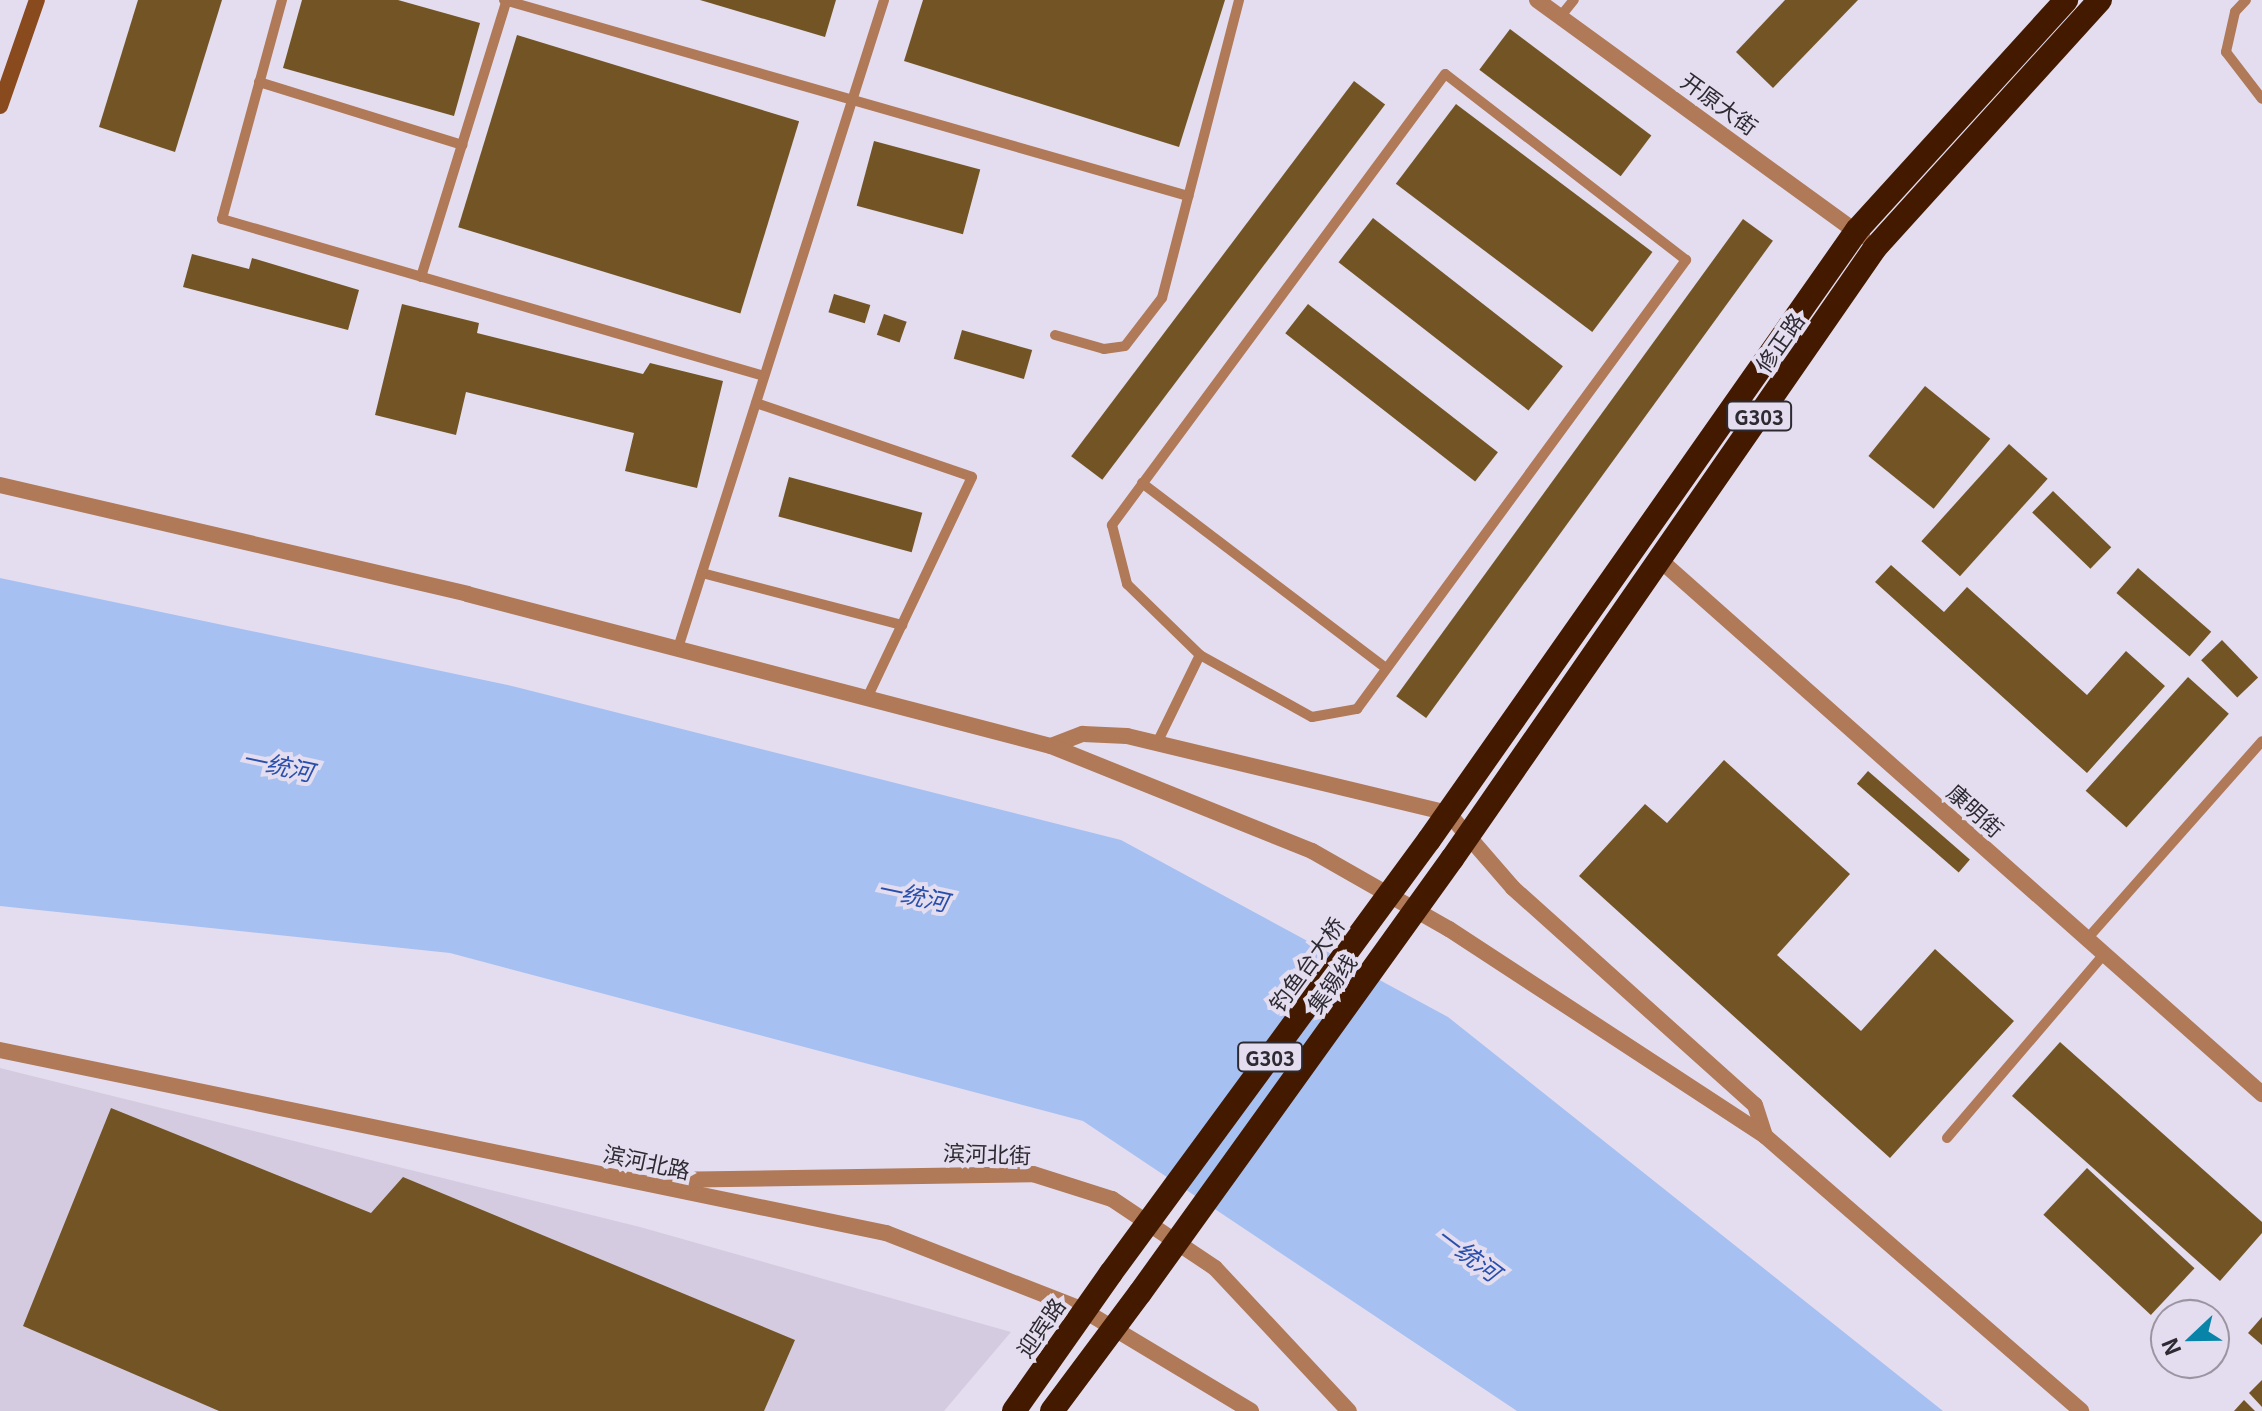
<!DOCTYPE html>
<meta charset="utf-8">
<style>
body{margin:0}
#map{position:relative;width:2262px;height:1411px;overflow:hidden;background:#e4ddef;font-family:Georgia,"Noto Sans SC",serif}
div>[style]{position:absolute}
.industrial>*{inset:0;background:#d5cbe0}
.water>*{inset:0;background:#a7c0f2}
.building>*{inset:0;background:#735525;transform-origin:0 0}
.lane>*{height:10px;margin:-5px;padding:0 5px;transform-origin:5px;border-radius:5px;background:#b07957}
.street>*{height:16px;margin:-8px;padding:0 8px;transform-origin:8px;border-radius:8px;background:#b07957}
.secondary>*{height:16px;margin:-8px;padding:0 8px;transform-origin:8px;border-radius:8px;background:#894a1e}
.highway>*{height:24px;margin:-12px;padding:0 12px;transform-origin:12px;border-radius:12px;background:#431a00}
.highway-bridge>*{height:24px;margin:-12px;padding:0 12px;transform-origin:12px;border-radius:12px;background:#431a00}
span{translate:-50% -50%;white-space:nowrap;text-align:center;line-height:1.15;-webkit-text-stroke:8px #e4ddef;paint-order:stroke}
.shield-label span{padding:2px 6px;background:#e4ddef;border:2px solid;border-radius:6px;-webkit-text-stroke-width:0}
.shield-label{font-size:20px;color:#2d2a31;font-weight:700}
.street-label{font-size:22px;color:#2d2a31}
.water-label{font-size:24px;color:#294fad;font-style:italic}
.north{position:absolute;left:2150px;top:1299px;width:80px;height:80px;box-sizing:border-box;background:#e4ddef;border:2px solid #9b95a3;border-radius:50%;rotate:248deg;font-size:22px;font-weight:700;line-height:32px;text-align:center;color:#2d2a31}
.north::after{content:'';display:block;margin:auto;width:28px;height:36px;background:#0984a9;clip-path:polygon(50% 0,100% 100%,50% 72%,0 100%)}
</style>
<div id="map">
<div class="industrial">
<div style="clip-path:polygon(0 1068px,640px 1227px,1011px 1332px,944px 1411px,0 1411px)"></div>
</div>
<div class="water">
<div style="clip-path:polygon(0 578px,512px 686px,1121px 840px,1448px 1017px,1943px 1411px,1517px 1411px,1083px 1121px,450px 953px,0 906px)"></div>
</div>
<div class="building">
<div style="clip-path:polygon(138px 0,222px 0,175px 152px,99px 127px)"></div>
<div style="clip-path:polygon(302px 0,398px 0,480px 23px,454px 116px,283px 68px)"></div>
<div style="clip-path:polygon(700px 0,836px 0,825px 37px)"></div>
<div style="clip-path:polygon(923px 0,1225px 0,1179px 147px,904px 61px)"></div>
<div style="clip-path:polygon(1785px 0,1858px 0,1773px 88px,1736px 52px)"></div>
<div style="left:1510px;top:29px;width:177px;height:51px;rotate:37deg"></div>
<div style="left:517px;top:35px;width:295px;height:201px;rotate:17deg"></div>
<div style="left:1354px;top:81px;width:39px;height:470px;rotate:37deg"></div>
<div style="left:1456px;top:104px;width:246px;height:100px;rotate:37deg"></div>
<div style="left:874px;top:141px;width:110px;height:67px;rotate:15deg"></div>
<div style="left:1373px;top:218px;width:241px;height:56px;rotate:38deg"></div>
<div style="left:1743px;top:219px;width:37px;height:590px;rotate:36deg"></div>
<div style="clip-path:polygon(192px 254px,249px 269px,252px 258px,359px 290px,348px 330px,183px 287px)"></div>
<div style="left:834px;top:294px;width:38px;height:19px;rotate:17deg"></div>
<div style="clip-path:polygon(402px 304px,479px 323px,477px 333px,643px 374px,650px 363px,723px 381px,697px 488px,625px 471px,634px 433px,466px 392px,456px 435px,375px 415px)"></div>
<div style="left:1308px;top:304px;width:241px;height:37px;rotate:38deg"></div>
<div style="left:884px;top:314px;width:24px;height:22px;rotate:19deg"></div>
<div style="left:962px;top:330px;width:73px;height:30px;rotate:16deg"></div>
<div style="left:1925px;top:386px;width:84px;height:90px;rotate:39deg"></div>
<div style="left:2009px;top:444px;width:52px;height:131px;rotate:42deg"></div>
<div style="left:789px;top:477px;width:138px;height:41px;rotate:15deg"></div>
<div style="left:2053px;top:491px;width:81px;height:30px;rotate:44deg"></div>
<div style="clip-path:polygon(1891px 565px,1944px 612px,1967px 587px,2087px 695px,2126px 651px,2165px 686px,2087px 773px,1875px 582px)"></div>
<div style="left:2138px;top:568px;width:97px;height:33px;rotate:41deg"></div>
<div style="left:2222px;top:640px;width:52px;height:29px;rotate:46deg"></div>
<div style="left:2188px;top:677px;width:55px;height:153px;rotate:42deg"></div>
<div style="clip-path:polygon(1724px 760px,1850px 874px,1777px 955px,1861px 1031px,1935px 949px,2014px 1021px,1890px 1158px,1579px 876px,1645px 804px,1667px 823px)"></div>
<div style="left:1868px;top:771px;width:135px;height:17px;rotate:41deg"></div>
<div style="clip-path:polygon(2060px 1042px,2262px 1222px,2262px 1233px,2220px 1281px,2012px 1096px)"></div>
<div style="clip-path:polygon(111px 1108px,371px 1213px,403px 1177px,795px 1340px,764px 1411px,219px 1411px,23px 1326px)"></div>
<div style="left:2087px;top:1168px;width:147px;height:64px;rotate:43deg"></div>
<div style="clip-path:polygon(2262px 1317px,2262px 1345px,2248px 1333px)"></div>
<div style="clip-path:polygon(2262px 1380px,2262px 1407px,2249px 1393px)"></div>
<div style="clip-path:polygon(2244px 1400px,2255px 1411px,2234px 1411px)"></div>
</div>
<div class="lane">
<div style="left:282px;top:0;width:227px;rotate:105.3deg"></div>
<div style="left:222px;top:219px;width:564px;rotate:16.15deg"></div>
<div style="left:504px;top:0;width:712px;rotate:15.99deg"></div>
<div style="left:2246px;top:0;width:16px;rotate:133deg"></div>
<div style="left:2235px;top:12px;width:41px;rotate:102.7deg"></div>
<div style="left:2226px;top:52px;width:59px;rotate:52.5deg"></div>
<div style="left:1560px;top:17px;width:22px;rotate:-51deg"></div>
<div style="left:259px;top:82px;width:213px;rotate:17.2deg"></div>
<div style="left:421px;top:277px;width:290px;rotate:-72.8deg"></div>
<div style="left:1055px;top:335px;width:51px;rotate:15.9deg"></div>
<div style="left:1104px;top:349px;width:21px;rotate:-8deg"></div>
<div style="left:1125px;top:346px;width:61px;rotate:-52.4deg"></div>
<div style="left:1162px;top:298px;width:308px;rotate:-75.5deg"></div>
<div style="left:756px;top:403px;width:228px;rotate:18.9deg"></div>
<div style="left:972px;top:477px;width:242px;rotate:115.4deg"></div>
<div style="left:1142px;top:483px;width:306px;rotate:37.2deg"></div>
<div style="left:702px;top:573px;width:207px;rotate:14.6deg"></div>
<div style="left:678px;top:648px;width:680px;rotate:-72.36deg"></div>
<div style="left:1157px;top:743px;width:98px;rotate:-64deg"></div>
<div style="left:1200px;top:655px;width:128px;rotate:29deg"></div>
<div style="left:1312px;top:717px;width:46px;rotate:-10.1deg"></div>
<div style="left:1357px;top:709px;width:557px;rotate:-53.77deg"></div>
<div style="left:1686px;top:260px;width:304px;rotate:-142.3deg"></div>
<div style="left:1445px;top:74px;width:561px;rotate:126.44deg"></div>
<div style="left:1112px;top:525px;width:61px;rotate:75.7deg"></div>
<div style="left:1127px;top:584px;width:102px;rotate:44.2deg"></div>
<div style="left:2087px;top:939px;width:264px;rotate:-48.5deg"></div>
<div style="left:1947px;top:1138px;width:242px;rotate:-49.5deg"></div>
</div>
<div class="street">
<div style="left:1537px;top:0;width:402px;rotate:36deg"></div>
<div style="left:0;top:485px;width:480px;rotate:13.1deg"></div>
<div style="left:467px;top:594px;width:603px;rotate:14.59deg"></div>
<div style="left:1051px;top:746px;width:34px;rotate:-21deg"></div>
<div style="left:1083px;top:734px;width:44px;rotate:2.6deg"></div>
<div style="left:1127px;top:736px;width:330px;rotate:13.5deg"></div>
<div style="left:1448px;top:813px;width:99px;rotate:49.1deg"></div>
<div style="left:1513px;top:888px;width:325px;rotate:41.9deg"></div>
<div style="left:1755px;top:1105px;width:33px;rotate:72deg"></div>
<div style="left:1660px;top:560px;width:805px;rotate:41.57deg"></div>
<div style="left:1051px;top:746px;width:281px;rotate:21.9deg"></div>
<div style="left:1312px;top:851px;width:158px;rotate:29.7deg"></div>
<div style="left:1449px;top:929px;width:378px;rotate:33.2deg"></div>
<div style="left:1765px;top:1136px;width:419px;rotate:41deg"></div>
<div style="left:0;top:1050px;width:905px;rotate:11.67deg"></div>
<div style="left:886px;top:1233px;width:212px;rotate:21.3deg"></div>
<div style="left:1083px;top:1310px;width:196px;rotate:31deg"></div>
<div style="left:661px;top:1180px;width:372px;rotate:-0.9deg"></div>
<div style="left:1033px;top:1174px;width:83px;rotate:17.6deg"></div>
<div style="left:1112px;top:1199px;width:124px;rotate:33.8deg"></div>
<div style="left:1215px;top:1268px;width:196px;rotate:46.9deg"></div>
</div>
<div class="secondary">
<div style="left:0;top:106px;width:112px;rotate:-70.8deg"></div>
</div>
<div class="highway">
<div style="left:1429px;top:840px;width:745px;rotate:-54.94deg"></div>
<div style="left:1857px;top:230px;width:311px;rotate:-47.7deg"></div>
<div style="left:1452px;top:859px;width:743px;rotate:-55.3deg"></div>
<div style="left:1875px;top:248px;width:335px;rotate:-47.8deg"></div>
<div style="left:1014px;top:1411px;width:169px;rotate:-54.9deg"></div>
<div style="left:1052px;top:1411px;width:147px;rotate:-53.3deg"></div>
</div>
<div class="highway-bridge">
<div style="left:1111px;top:1273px;width:537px;rotate:-53.71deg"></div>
<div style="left:1140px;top:1293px;width:535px;rotate:-54.29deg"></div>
</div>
<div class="shield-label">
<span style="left:1759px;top:416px">G303</span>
<span style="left:1270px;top:1057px">G303</span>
</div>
<div class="street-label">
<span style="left:1720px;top:103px;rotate:36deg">开原大街</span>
<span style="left:1779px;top:342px;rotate:-55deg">修正路</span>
<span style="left:1976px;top:810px;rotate:42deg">康明街</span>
<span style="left:1306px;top:964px;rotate:-54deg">钓鱼台大桥</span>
<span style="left:1331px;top:983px;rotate:-54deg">集锡线</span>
<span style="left:987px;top:1153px;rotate:2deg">滨河北街</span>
<span style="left:647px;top:1161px;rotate:12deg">滨河北路</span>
<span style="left:1040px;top:1327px;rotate:-55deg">迎宾路</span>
</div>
<div class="water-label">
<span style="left:278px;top:764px;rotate:12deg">一统河</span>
<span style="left:913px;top:894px;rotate:12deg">一统河</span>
<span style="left:1469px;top:1253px;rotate:37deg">一统河</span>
</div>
<div class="north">N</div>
</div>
